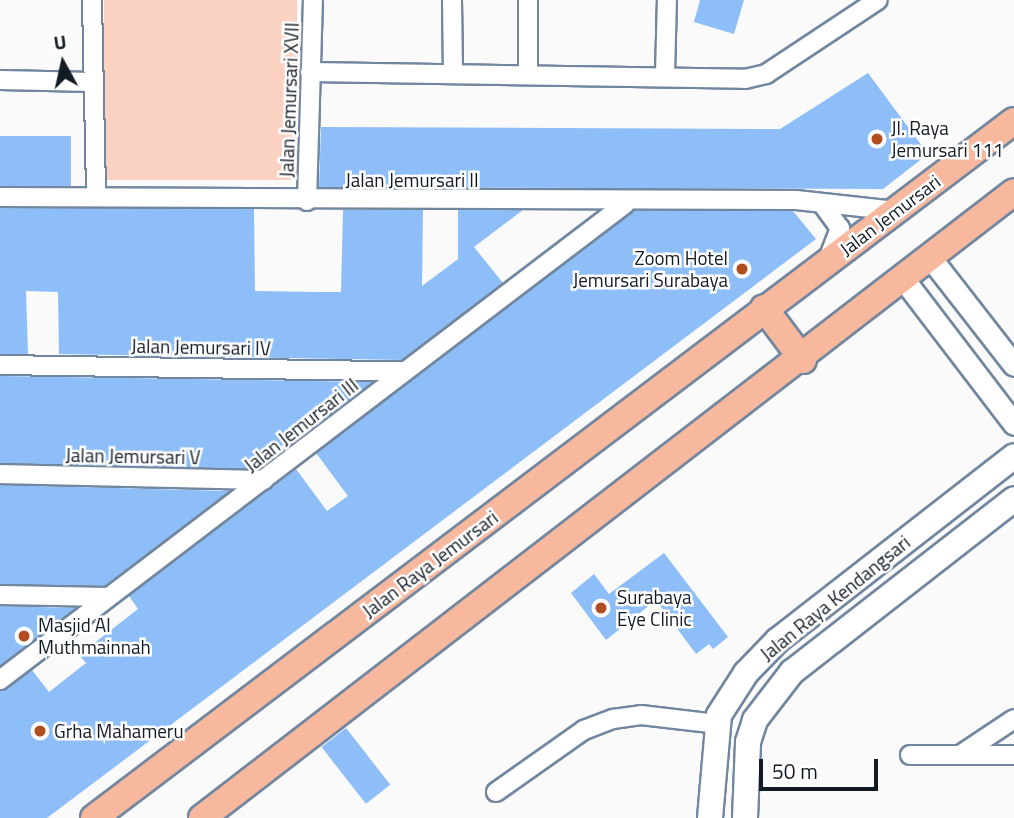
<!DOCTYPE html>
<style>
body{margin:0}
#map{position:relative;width:1014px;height:818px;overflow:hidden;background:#fafafa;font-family:"Titillium Web",sans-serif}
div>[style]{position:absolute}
.green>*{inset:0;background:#fbd2c2;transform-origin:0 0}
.building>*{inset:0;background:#8dbef7;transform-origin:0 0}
.roads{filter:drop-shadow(2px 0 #72879f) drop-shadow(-2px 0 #72879f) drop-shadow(0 2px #72879f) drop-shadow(0 -2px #72879f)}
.minor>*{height:18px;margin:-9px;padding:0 9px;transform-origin:9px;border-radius:9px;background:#fff}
.tertiary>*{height:21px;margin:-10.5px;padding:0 10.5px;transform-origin:10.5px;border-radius:10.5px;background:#fff}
.secondary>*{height:24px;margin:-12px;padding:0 12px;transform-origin:12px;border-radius:12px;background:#fff}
.primary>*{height:26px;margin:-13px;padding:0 13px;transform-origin:13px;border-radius:13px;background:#f7b89e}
.dots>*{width:19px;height:19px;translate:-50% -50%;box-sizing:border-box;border:4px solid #fff;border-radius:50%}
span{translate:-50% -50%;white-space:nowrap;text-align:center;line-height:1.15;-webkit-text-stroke:5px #fff;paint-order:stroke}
.street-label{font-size:19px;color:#121a24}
.poi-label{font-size:19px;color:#121a24}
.left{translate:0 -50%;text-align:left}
.right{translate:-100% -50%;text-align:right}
.north{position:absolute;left:28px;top:28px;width:70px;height:70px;-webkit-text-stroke:5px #fff;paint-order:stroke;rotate:352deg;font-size:19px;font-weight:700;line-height:28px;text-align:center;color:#121a24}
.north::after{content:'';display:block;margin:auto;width:24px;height:32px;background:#121a24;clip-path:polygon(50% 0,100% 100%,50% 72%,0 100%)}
.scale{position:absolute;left:759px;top:759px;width:119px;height:32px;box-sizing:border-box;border:4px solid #121a24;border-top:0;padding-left:9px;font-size:21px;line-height:24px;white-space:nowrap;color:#121a24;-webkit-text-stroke:5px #fff;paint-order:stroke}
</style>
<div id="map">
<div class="green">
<div style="left:104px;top:0;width:193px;height:180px"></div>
</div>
<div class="building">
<div style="clip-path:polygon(700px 0,744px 0,734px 34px,694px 22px)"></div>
<div style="clip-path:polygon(868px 73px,928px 154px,883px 189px,319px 187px,321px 127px,780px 129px)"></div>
<div style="left:0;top:136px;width:71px;height:50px"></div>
<div style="clip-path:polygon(0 208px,254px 209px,255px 291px,318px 292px,341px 292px,343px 210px,423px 210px,422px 286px,458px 259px,458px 210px,523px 210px,474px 247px,503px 283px,402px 360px,59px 354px,58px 292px,26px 291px,28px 354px,0 354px)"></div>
<div style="clip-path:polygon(634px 211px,793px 211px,816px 239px,47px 818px,0 818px,0 691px,32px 670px,49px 692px,86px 663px,79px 655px,138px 609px,129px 596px,296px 469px,327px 511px,348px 496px,316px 453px)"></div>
<div style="clip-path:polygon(0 376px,373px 382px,259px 469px,0 463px)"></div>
<div style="clip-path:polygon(0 485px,230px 491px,105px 586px,0 584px)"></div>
<div style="clip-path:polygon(664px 553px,728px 637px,713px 649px,709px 644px,696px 654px,656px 600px,606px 640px,571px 593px,594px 574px,609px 594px)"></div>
<div style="clip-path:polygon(0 606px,76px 608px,0 666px)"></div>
<div style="left:346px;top:728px;width:72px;height:31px;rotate:52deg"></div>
</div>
<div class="roads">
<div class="minor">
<div style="left:92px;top:0;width:197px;rotate:88.8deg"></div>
<div style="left:452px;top:0;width:70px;rotate:89.2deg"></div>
<div style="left:528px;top:71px;width:71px;rotate:-90deg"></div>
<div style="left:310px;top:72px;width:435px;rotate:0.9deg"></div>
<div style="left:745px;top:79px;width:22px;rotate:-13deg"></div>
<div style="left:766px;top:74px;width:134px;rotate:-33.5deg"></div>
<div style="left:665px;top:74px;width:74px;rotate:-88.5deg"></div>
<div style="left:0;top:80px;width:93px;rotate:1.2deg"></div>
<div style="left:0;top:197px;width:796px;rotate:0.22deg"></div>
<div style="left:796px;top:200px;width:103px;rotate:6.2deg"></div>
<div style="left:307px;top:201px;width:201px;rotate:-88.3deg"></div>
<div style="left:823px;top:205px;width:29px;rotate:54deg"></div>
<div style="left:840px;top:228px;width:33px;rotate:111deg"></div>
<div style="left:0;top:365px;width:401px;rotate:0.9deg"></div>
<div style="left:0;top:474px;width:264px;rotate:1.3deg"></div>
<div style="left:0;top:595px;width:108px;rotate:1.1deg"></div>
<div style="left:0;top:680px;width:786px;rotate:-37.29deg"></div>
<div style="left:963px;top:753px;width:61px;rotate:-33.7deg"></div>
<div style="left:910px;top:755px;width:104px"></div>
<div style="left:496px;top:792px;width:108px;rotate:-35.2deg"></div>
<div style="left:584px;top:730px;width:31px;rotate:-21deg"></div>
<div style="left:613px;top:719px;width:28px;rotate:-8deg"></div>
<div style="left:641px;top:715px;width:78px;rotate:6.7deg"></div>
</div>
<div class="tertiary">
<div style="left:929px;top:256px;width:138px;rotate:52.1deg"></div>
<div style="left:901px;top:276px;width:186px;rotate:52.6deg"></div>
</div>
<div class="secondary">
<div style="left:710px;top:818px;width:103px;rotate:-85deg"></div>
<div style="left:719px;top:715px;width:50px;rotate:-57.3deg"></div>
<div style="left:746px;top:673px;width:46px;rotate:-45.9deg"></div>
<div style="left:778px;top:640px;width:299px;rotate:-37.9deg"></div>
<div style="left:745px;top:818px;width:76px;rotate:-87.7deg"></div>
<div style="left:748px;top:742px;width:23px;rotate:-72deg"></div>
<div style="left:755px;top:720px;width:61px;rotate:-52.4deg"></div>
<div style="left:792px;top:672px;width:281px;rotate:-37.9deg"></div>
</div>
<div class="primary">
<div style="left:764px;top:308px;width:65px;rotate:53.1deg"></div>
<div style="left:94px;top:818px;width:1154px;rotate:-37.15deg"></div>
<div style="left:202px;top:818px;width:1025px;rotate:-37.63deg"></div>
</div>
</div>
<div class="dots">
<div style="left:877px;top:139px;background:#b24d1f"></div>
<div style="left:742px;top:269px;background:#b24d1f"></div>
<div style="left:601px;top:608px;background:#b24d1f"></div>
<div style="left:24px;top:636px;background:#b24d1f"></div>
<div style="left:40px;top:731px;background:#b24d1f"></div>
</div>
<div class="street-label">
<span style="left:289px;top:100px;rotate:-88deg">Jalan Jemursari XVII</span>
<span style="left:412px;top:180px">Jalan Jemursari II</span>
<span style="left:890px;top:215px;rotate:-37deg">Jalan Jemursari</span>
<span style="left:201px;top:347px;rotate:1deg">Jalan Jemursari IV</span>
<span style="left:301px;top:425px;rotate:-38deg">Jalan Jemursari III</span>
<span style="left:133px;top:456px;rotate:1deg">Jalan Jemursari V</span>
<span style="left:430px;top:564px;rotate:-37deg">Jalan Raya Jemursari</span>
<span style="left:835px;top:598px;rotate:-39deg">Jalan Raya Kendangsari</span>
</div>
<div class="poi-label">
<span class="left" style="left:891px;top:139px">Jl. Raya<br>Jemursari 111</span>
<span class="right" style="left:728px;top:269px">Zoom Hotel<br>Jemursari Surabaya</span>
<span class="left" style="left:617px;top:608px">Surabaya<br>Eye Clinic</span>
<span class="left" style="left:38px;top:636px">Masjid Al<br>Muthmainnah</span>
<span class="left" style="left:54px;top:731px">Grha Mahameru</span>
</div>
<div class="north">U</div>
<div class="scale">50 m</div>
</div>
